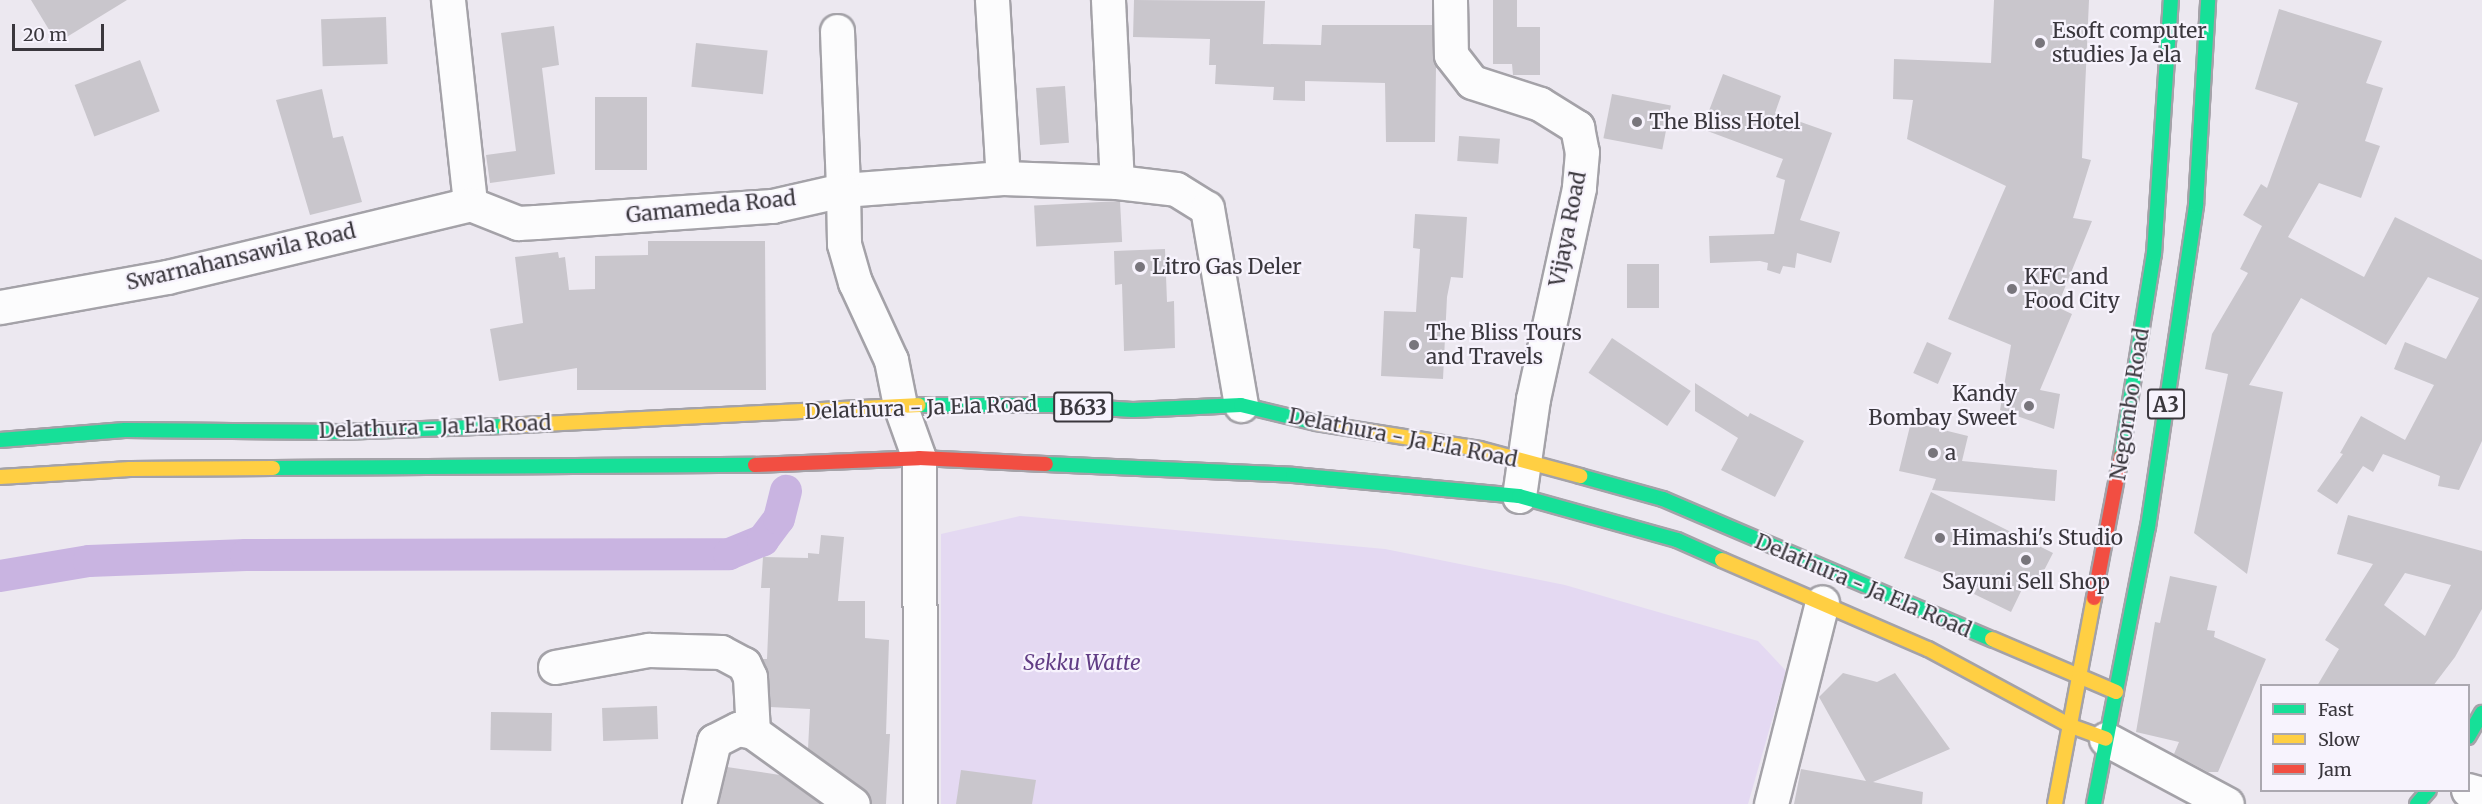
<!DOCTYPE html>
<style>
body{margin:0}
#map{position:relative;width:2482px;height:804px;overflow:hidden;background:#ece8f0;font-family:Merriweather,serif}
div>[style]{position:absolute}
.green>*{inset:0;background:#e4d9f2}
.canal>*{height:32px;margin:-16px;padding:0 16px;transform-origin:16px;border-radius:16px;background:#c9b4e1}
.building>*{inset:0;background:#c9c6cc;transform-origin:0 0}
.roads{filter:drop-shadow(2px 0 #a4a2a8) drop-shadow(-2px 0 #a4a2a8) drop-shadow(0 2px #a4a2a8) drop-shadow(0 -2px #a4a2a8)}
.street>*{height:33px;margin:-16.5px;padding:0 16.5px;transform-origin:16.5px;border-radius:16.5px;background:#fcfcfd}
.fast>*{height:14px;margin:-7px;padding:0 7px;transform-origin:7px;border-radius:7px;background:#16e098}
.slow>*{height:14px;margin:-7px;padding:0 7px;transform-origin:7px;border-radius:7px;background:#ffcf43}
.jam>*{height:14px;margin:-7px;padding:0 7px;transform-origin:7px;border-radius:7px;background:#f24e42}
.dots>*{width:16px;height:16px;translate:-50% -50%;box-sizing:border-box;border:3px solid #f7f3fd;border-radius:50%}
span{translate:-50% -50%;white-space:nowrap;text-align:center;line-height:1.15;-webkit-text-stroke:4.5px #f7f3fd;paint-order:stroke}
.shield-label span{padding:2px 4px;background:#f7f3fd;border:2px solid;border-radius:4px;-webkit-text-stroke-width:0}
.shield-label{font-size:20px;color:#3a373d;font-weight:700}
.poi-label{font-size:21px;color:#3a373d}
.left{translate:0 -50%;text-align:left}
.right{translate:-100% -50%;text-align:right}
.street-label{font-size:21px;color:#3a373d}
.park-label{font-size:21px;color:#613d85;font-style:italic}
.legend{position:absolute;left:2260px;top:684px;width:210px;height:108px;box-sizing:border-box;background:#f7f3fd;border:2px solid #aba8b0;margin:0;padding:8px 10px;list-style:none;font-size:18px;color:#3a373d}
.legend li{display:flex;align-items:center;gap:12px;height:30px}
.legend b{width:30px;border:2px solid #aba8b0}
.scale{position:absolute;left:12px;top:24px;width:92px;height:27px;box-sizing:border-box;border:3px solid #3a373d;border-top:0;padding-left:8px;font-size:18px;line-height:21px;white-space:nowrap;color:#3a373d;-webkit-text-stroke:4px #f7f3fd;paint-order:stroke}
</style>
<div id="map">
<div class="green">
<div style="clip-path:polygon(1020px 516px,1385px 549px,1565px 585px,1758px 641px,1786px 671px,1748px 804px,941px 804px,941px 534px)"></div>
</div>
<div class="canal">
<div style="left:0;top:576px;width:90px;rotate:-9.6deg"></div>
<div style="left:89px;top:561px;width:157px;rotate:-2.2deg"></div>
<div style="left:246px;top:555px;width:483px;rotate:-0.1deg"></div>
<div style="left:729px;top:554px;width:37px;rotate:-22deg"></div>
<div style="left:763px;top:540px;width:26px;rotate:-53deg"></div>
<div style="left:779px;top:519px;width:29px;rotate:-76deg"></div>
</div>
<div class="building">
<div style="clip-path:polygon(31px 0,127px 0,57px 43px)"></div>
<div style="clip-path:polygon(1134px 0,1265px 1px,1263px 44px,1321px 45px,1322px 25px,1432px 25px,1436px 67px,1435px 142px,1386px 142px,1385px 83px,1305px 81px,1305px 101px,1273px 100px,1274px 87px,1215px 84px,1216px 65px,1209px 65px,1210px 39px,1133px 37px)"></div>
<div style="clip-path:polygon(1493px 0,1517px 0,1517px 27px,1540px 27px,1540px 75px,1513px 75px,1512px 64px,1493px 64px)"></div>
<div style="clip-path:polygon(1994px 0,2089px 0,2082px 158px,2091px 160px,2073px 218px,2092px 221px,2057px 307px,2072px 314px,2040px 390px,2060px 394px,2054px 429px,2000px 410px,2011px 345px,1948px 319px,2006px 186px,1907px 139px,1913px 100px,1893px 99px,1894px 59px,1991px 63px)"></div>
<div style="clip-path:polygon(2279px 9px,2382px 41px,2366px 83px,2383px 88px,2365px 141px,2380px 146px,2361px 198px,2319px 183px,2288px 237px,2364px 277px,2395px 217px,2482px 260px,2482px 441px,2459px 490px,2438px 486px,2440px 476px,2383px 454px,2373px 472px,2363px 466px,2337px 504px,2317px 491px,2343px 454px,2340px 453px,2361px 416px,2405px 440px,2434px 385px,2394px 369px,2405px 342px,2446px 359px,2479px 298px,2428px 277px,2386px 345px,2301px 298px,2249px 385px,2283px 392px,2247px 574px,2194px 533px,2228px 374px,2205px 369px,2212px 334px,2248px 273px,2240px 269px,2262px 226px,2243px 215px,2261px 184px,2267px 188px,2298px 103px,2255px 89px)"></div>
<div style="left:386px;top:17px;width:47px;height:65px;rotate:88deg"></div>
<div style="clip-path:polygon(554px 26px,559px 65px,542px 68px,555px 174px,490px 183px,486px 155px,516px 151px,501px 33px)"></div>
<div style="left:696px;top:43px;width:72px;height:44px;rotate:6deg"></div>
<div style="left:140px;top:60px;width:55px;height:70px;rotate:69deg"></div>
<div style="clip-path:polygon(1723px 74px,1781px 96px,1775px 113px,1832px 133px,1800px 220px,1840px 232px,1831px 263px,1797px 253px,1795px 268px,1783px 266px,1780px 274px,1767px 270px,1768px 263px,1760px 261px,1710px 263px,1709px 236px,1774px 234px,1785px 180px,1776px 177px,1783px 159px,1702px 129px)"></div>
<div style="left:1065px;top:86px;width:57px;height:29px;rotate:86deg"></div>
<div style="clip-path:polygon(322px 89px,333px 138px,343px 136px,362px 202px,310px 215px,276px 100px)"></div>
<div style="left:1612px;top:94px;width:60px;height:45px;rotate:11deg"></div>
<div style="left:595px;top:97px;width:52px;height:73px"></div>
<div style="left:1459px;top:136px;width:41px;height:25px;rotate:4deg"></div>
<div style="left:1120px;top:201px;width:41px;height:86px;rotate:87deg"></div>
<div style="clip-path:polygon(1415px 214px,1467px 217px,1463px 278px,1451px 277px,1447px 297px,1443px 379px,1381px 376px,1384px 311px,1416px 312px,1420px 249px,1413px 248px)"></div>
<div style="clip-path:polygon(648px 241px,765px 241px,766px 390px,577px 390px,577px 368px,499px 381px,490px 329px,523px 323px,515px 257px,558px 252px,559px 258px,565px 257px,569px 290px,595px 289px,595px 256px,648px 255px)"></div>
<div style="clip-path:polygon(1165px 249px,1167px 302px,1174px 301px,1175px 348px,1124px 351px,1122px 284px,1115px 285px,1114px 251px)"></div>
<div style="left:1627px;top:264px;width:32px;height:44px"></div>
<div style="left:1612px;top:338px;width:95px;height:42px;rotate:34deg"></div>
<div style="left:1927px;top:342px;width:27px;height:34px;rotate:24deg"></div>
<div style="clip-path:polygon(1695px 383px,1748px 417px,1750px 413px,1804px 441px,1775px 497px,1721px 470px,1738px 438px,1695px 411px)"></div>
<div style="clip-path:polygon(1911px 422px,1968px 436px,1962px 461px,2057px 470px,2055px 501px,1932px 490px,1936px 479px,1899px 471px)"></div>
<div style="clip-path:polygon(1931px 492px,2053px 553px,2036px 586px,2026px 581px,2011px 612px,1974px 594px,1978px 587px,1904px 558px)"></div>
<div style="clip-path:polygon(evenodd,2348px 515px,2482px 551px,2482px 609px,2455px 657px,2433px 686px,2317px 686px,2339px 649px,2325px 640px,2373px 564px,2337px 554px,2348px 515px,2405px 573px,2451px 585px,2425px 636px,2384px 605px,2405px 573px)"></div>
<div style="clip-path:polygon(821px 535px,844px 537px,838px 601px,865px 601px,865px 638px,889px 640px,886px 734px,890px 734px,886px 804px,871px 804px,864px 789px,808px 749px,810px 709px,770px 707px,769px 676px,762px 659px,767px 659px,770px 588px,761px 588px,763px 557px,808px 558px,808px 553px,819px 554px)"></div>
<div style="clip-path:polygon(2170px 576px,2217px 586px,2207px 630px,2215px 631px,2214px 637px,2266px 659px,2218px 772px,2208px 772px,2174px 754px,2179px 742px,2136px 732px,2155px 622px,2160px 623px)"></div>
<div style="clip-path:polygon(1843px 673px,1877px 682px,1895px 673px,1950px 749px,1873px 782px,1923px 792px,1922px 804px,1794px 804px,1801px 769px,1866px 781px,1819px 697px)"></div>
<div style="left:657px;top:706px;width:33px;height:55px;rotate:88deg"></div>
<div style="left:491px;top:712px;width:61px;height:38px;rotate:1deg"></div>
<div style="clip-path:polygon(727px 767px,780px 775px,821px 804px,718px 804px)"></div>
<div style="clip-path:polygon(961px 770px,1036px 780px,1032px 804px,956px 804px)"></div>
</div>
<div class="roads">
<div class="street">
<div style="left:448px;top:0;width:205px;rotate:83.8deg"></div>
<div style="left:992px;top:0;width:178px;rotate:86.5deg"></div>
<div style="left:1108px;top:0;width:182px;rotate:87.2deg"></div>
<div style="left:1450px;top:0;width:55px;rotate:89deg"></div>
<div style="left:1451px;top:55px;width:34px;rotate:52deg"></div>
<div style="left:1472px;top:82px;width:71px;rotate:17.9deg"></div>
<div style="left:1540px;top:104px;width:44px;rotate:31.9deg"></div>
<div style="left:1577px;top:127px;width:25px;rotate:79deg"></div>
<div style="left:1582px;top:152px;width:36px;rotate:95deg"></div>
<div style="left:1579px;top:188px;width:216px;rotate:102.3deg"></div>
<div style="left:1533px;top:399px;width:98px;rotate:98.2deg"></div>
<div style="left:837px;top:31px;width:159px;rotate:87.8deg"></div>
<div style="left:843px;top:190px;width:160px;rotate:-4.3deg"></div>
<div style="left:1003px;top:178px;width:114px;rotate:2deg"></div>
<div style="left:1117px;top:182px;width:59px;rotate:6.8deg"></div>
<div style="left:1176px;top:189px;width:36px;rotate:32deg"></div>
<div style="left:1207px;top:208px;width:200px;rotate:80.2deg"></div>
<div style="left:0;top:307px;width:170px;rotate:-10.2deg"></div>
<div style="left:167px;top:277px;width:312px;rotate:-13.5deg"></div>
<div style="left:470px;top:204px;width:52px;rotate:21.6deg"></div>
<div style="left:518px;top:223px;width:18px;rotate:-3deg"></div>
<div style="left:536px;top:222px;width:237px;rotate:-3.9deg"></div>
<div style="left:772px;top:206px;width:73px;rotate:-12.7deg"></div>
<div style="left:843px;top:190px;width:54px;rotate:88.9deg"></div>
<div style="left:844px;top:244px;width:40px;rotate:74deg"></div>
<div style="left:855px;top:282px;width:86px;rotate:65.2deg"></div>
<div style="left:891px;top:360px;width:46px;rotate:78.7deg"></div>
<div style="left:900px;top:405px;width:56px;rotate:70.3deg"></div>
<div style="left:919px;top:458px;width:346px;rotate:89.8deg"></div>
<div style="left:555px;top:667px;width:96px;rotate:-10.3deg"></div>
<div style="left:649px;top:650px;width:72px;rotate:1.6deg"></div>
<div style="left:721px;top:652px;width:26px;rotate:28deg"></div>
<div style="left:744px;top:664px;width:14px;rotate:65deg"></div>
<div style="left:750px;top:677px;width:55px;rotate:86.9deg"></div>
<div style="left:2106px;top:739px;width:137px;rotate:28.2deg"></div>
<div style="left:2468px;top:790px;width:15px;rotate:16deg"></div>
<div style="left:699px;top:804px;width:65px;rotate:-76.6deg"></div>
<div style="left:714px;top:741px;width:27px;rotate:-27deg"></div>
<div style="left:738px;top:729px;width:15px;rotate:11deg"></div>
<div style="left:753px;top:732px;width:123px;rotate:35.8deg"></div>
<div style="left:1771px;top:804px;width:208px;rotate:-75.8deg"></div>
</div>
<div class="fast">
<div style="left:918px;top:405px;width:134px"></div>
<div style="left:1052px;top:405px;width:81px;rotate:3.5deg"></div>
<div style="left:1133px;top:410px;width:108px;rotate:-2.7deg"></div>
<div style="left:1241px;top:405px;width:77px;rotate:13.5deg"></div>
<div style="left:0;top:440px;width:125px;rotate:-4.6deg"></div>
<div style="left:125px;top:430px;width:215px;rotate:0.5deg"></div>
<div style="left:340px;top:432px;width:165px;rotate:-2.1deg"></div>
<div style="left:2121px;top:457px;width:206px;rotate:-80.8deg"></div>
<div style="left:2154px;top:254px;width:255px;rotate:-86.2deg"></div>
<div style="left:1046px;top:464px;width:247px;rotate:2.5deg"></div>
<div style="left:1293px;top:475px;width:227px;rotate:5.3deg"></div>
<div style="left:1519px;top:496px;width:164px;rotate:15.6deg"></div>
<div style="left:1677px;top:540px;width:49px;rotate:24deg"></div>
<div style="left:273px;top:468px;width:482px;rotate:-0.4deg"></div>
<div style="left:1580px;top:476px;width:86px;rotate:15.5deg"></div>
<div style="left:1663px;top:499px;width:358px;rotate:23.1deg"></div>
<div style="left:2468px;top:737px;width:28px;rotate:-60deg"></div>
<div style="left:2094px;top:804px;width:282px;rotate:-79deg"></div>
<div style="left:2148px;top:527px;width:326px;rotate:-81.5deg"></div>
<div style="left:2196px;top:205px;width:205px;rotate:-86.6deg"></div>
<div style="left:2417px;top:804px;width:18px;rotate:-49deg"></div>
</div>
<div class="slow">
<div style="left:1316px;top:423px;width:166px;rotate:9deg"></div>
<div style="left:1480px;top:449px;width:104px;rotate:15.1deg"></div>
<div style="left:505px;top:426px;width:414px;rotate:-2.9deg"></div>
<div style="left:0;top:477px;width:130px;rotate:-3.5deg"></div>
<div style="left:130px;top:469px;width:143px;rotate:-0.4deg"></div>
<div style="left:1722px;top:560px;width:224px;rotate:23.4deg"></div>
<div style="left:1928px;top:649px;width:162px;rotate:28.3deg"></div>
<div style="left:2071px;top:726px;width:37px;rotate:20deg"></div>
<div style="left:1992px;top:639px;width:135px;rotate:23.1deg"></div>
<div style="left:2055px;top:804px;width:210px;rotate:-79.3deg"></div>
</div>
<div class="jam">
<div style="left:755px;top:465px;width:164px;rotate:-2.4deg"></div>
<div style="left:919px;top:458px;width:127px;rotate:2.7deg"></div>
<div style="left:2094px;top:598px;width:144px;rotate:-79.2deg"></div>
</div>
</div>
<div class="dots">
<div style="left:2040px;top:43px;background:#78757c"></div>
<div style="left:1637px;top:122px;background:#78757c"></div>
<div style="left:1140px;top:267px;background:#78757c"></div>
<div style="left:2012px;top:289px;background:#78757c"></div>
<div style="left:1414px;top:345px;background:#78757c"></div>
<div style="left:2029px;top:406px;background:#78757c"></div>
<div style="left:1933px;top:453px;background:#78757c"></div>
<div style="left:1940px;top:538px;background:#78757c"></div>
<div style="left:2026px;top:560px;background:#78757c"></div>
</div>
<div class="shield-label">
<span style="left:2166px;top:404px">A3</span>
<span style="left:1083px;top:407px">B633</span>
</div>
<div class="poi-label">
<span class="left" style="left:2052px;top:43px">Esoft computer<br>studies Ja ela</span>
<span class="left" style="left:1649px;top:122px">The Bliss Hotel</span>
<span class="left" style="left:1152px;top:267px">Litro Gas Deler</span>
<span class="left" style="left:2024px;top:289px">KFC and<br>Food City</span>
<span class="left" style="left:1426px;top:345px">The Bliss Tours<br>and Travels</span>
<span class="right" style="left:2017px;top:406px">Kandy<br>Bombay Sweet</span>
<span class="left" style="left:1945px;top:453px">a</span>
<span class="left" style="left:1952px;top:538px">Himashi's Studio</span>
<span style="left:2026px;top:582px">Sayuni Sell Shop</span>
</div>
<div class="street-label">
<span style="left:711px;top:207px;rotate:-6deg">Gamameda Road</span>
<span style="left:1568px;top:229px;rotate:-79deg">Vijaya Road</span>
<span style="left:241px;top:257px;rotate:-13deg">Swarnahansawila Road</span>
<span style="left:2130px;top:404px;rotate:-81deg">Negombo Road</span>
<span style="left:921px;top:408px;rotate:-2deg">Delathura - Ja Ela Road</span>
<span style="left:435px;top:427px;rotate:-2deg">Delathura - Ja Ela Road</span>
<span style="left:1403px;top:438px;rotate:11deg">Delathura - Ja Ela Road</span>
<span style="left:1863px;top:586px;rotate:23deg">Delathura - Ja Ela Road</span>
</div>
<div class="park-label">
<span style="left:1082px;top:663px">Sekku Watte</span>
</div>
<ul class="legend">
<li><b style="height:8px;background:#16e098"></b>Fast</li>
<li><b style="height:8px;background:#ffcf43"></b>Slow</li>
<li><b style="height:8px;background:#f24e42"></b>Jam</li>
</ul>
<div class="scale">20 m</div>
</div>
